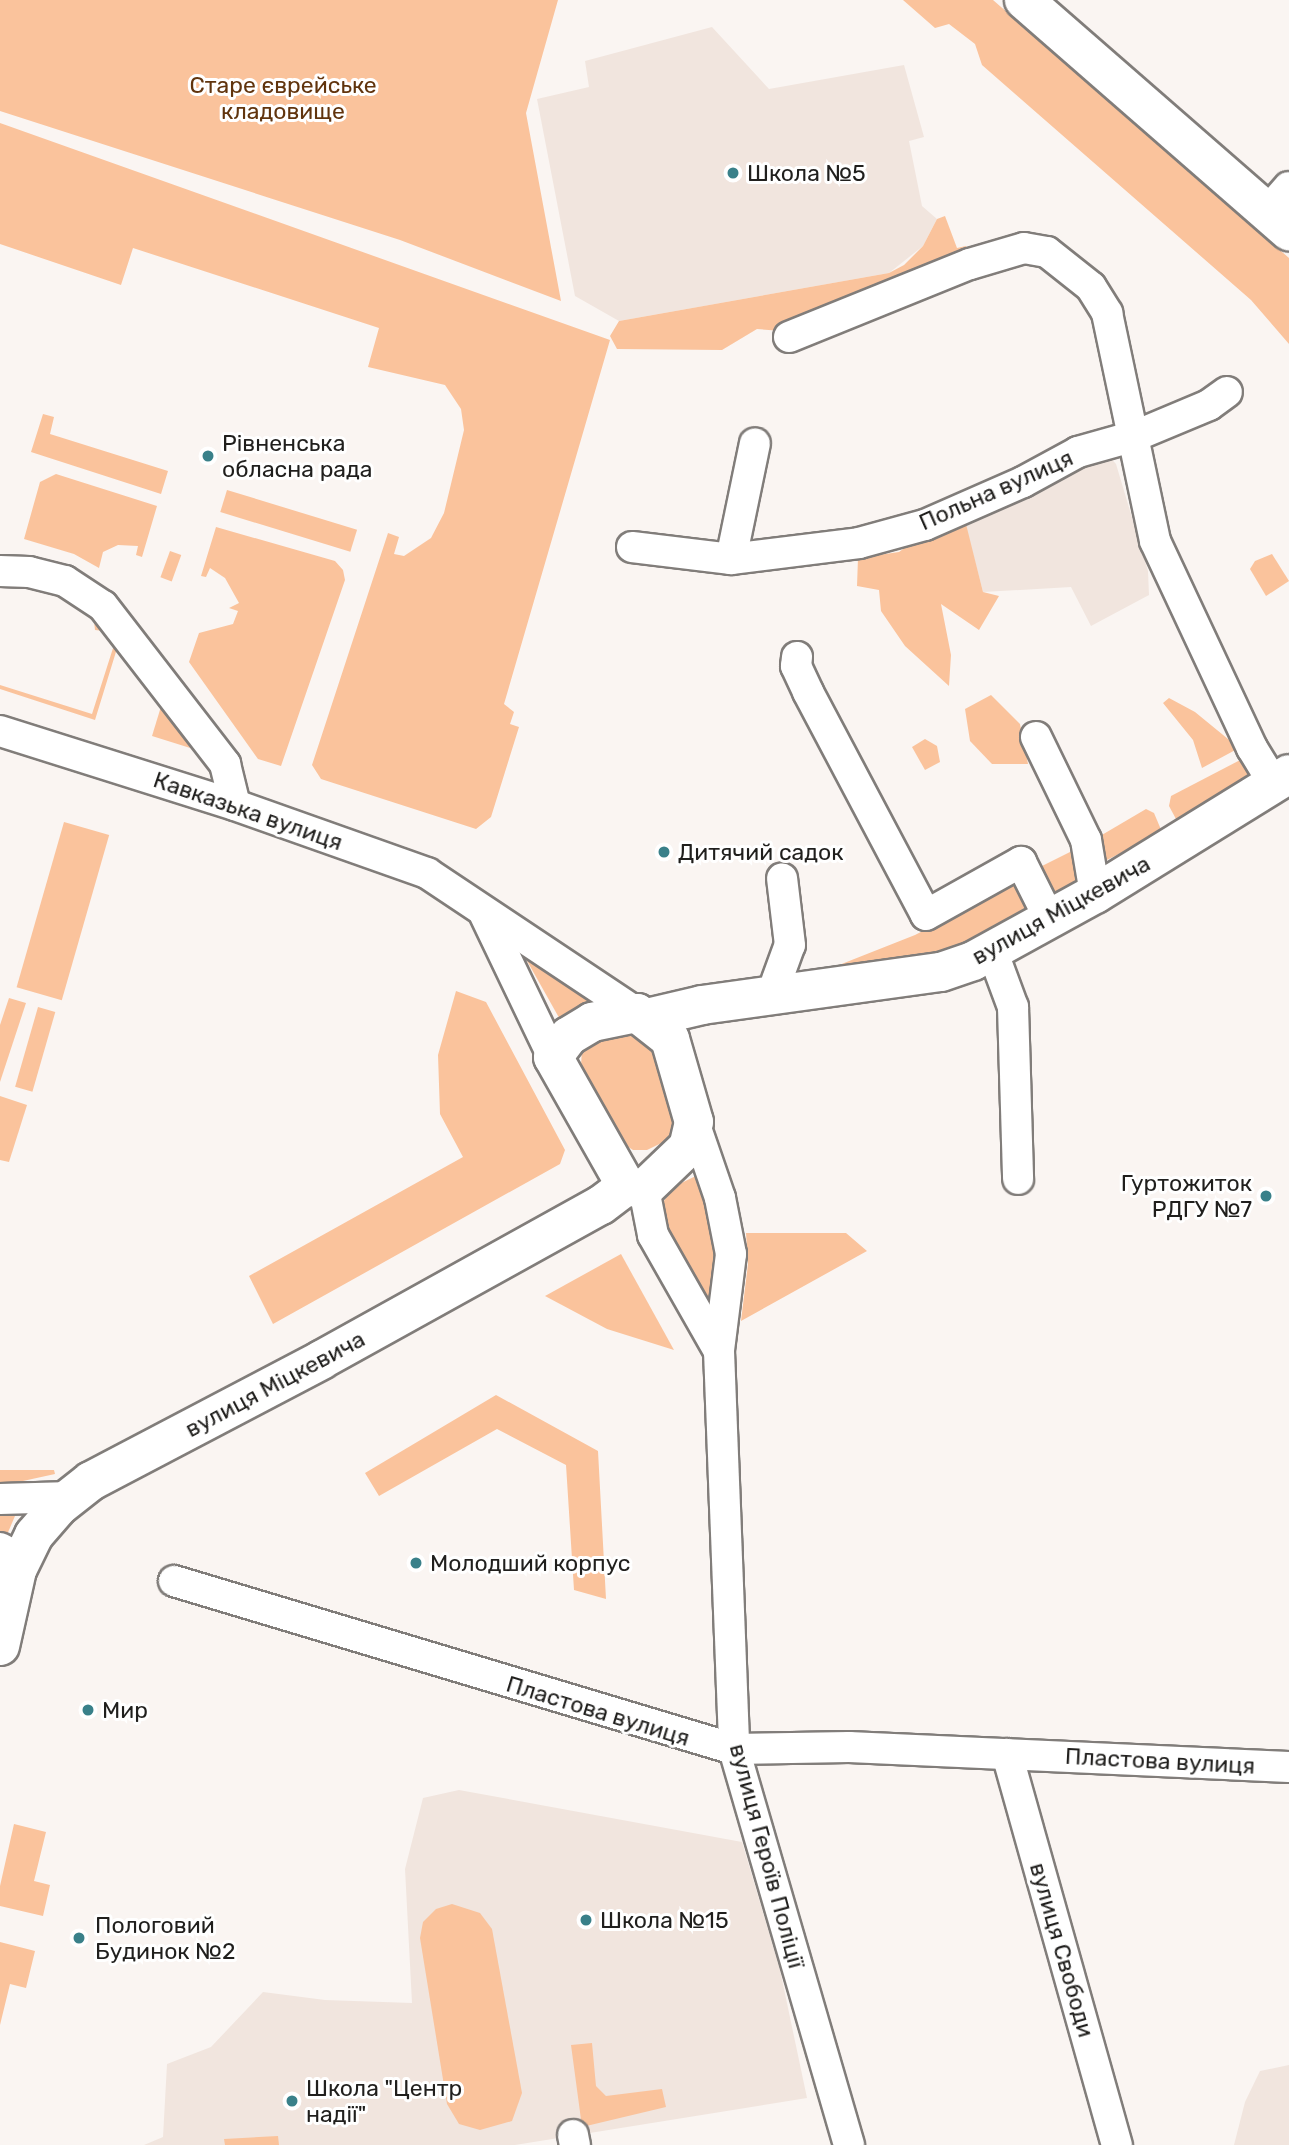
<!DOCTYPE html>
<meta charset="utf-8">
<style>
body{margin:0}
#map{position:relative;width:1289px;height:2145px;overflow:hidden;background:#faf5f2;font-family:Rubik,sans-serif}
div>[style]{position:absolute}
.built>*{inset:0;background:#f1e5de}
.green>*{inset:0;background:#fac39c;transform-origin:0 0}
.roads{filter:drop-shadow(2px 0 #817d7a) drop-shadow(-2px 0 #817d7a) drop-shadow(0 2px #817d7a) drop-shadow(0 -2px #817d7a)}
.minor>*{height:30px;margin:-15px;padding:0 15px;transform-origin:15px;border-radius:15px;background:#fff}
.major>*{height:38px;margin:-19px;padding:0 19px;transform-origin:19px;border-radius:19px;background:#fff}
.dots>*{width:19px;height:19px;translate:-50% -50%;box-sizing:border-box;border:4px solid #fff;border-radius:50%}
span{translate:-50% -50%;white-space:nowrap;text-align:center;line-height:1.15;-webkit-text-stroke:6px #fff;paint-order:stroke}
.park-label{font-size:23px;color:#61340d}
.poi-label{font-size:23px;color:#201f1d}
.left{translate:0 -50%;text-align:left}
.right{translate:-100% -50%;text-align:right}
.street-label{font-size:23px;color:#201f1d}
</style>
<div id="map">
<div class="built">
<div style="clip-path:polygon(712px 27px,769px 89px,904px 65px,924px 137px,909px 141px,922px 206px,937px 219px,923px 246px,889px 273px,619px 321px,575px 296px,537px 99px,589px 87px,585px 61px)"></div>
<div style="clip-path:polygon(1107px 454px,1116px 464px,1148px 571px,1149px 595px,1091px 626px,1071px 587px,983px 592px,964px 519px,1064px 468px)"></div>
<div style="clip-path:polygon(459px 1790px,742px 1842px,780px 1970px,807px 2098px,515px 2145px,144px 2145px,163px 2137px,167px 2064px,211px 2047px,263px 1992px,325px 2000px,412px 2003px,405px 1869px,423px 1798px)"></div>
<div style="clip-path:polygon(1289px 2065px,1289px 2145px,1234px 2145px,1245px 2102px,1260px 2071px)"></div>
</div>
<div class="green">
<div style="clip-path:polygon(0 0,558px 0,526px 113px,561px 301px,400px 240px,0 111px)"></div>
<div style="clip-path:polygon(903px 0,993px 0,1289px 258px,1289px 344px,1251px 300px,982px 65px,975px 44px,949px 24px,935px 28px)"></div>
<div style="clip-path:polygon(0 123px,610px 340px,504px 704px,514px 712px,510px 724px,519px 727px,491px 817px,476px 829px,321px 779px,312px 765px,388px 533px,399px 537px,394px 554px,404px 556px,431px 538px,444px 513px,464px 430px,461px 409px,445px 385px,368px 367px,379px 328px,133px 248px,121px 285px,0 244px)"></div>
<div style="clip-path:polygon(945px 216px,957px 248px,966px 246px,971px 258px,782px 331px,757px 329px,722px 350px,617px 349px,610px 336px,619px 321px,889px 273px,904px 265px,923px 246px,937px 219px)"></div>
<div style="clip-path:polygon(43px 414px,54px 417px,50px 434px,168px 471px,161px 494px,31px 452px)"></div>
<div style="clip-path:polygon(56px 474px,157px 506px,142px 557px,136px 555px,138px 546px,118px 545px,103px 552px,99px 568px,74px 554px,24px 539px,40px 482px)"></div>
<div style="left:227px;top:490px;width:136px;height:23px;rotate:17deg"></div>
<div style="clip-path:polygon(966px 524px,983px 592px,999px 596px,979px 630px,941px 604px,951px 655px,949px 686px,905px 646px,881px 611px,879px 590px,857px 586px,858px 558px,899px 552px,936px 525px)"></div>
<div style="clip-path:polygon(216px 527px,335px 561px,343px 570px,345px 580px,281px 766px,258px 759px,189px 662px,199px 633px,233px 624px,238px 611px,229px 608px,239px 603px,225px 578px,210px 568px,206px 577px,201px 576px)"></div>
<div style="left:170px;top:551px;width:12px;height:28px;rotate:20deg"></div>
<div style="clip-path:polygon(1272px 554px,1289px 581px,1266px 596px,1250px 569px,1255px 561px)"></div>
<div style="clip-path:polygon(94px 621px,100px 621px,119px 642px,95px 720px,0 689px,0 685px,92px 714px,114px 645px,104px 631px,95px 630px)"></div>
<div style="clip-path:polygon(991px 695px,1020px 724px,1028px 764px,992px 764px,970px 741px,965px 709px)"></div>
<div style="clip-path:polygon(1169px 698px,1195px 712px,1239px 748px,1202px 768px,1193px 740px,1163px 703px)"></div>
<div style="clip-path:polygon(163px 700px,203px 752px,152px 736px)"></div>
<div style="clip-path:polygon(925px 739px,937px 746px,940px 762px,925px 770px,912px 747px)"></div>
<div style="clip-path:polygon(1244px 758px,1260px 772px,1179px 821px,1176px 819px,1169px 806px,1171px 796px)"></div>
<div style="clip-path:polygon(1146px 809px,1154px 813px,1162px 832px,1101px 863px,1095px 839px)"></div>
<div style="left:64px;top:822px;width:47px;height:172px;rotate:16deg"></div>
<div style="clip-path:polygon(1078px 848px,1076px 882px,1048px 898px,1034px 870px)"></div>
<div style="clip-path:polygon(1013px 885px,1022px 885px,1036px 906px,969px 943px,907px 960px,834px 967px,915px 935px)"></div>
<div style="clip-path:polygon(526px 959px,600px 1003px,562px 1023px)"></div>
<div style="clip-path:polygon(456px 991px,486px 1002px,565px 1150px,560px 1164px,273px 1324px,249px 1276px,463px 1157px,440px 1114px,438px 1055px)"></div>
<div style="clip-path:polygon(9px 998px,26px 1003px,0 1082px,0 1025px)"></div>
<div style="left:38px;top:1007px;width:18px;height:83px;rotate:16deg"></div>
<div style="clip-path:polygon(613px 1028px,650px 1036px,680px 1134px,647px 1150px,633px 1150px,622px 1143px,581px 1068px,582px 1045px)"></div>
<div style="clip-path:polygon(0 1096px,27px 1105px,9px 1162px,0 1160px)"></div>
<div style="clip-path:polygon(700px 1174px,718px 1229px,715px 1316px,663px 1218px,662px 1204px,673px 1187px)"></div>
<div style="clip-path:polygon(746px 1233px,846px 1233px,867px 1251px,741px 1321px,748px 1264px)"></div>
<div style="clip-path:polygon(621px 1254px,674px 1350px,607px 1329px,545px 1296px)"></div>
<div style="clip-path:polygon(496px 1395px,598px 1451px,606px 1599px,574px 1590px,566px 1465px,497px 1429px,379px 1496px,365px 1473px)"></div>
<div style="clip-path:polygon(0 1470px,54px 1470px,55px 1474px,0 1486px)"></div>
<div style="clip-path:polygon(0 1508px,9px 1508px,15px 1516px,6px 1537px,0 1539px)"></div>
<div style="clip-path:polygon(14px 1824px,46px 1832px,34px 1881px,50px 1885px,43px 1916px,0 1906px,0 1886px)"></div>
<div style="clip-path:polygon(452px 1904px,480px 1913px,492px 1929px,522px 2093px,512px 2121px,480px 2130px,459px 2124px,447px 2104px,420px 1938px,423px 1922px,436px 1909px)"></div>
<div style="clip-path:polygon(0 1942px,35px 1951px,26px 1988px,10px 1984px,0 2025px)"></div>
<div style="clip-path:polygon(592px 2043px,596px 2086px,606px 2096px,662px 2089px,666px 2107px,582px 2127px,571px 2045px)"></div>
<div style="clip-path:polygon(278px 2136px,279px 2145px,225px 2145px,224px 2139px)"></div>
</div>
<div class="roads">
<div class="minor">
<div style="left:1267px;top:212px;width:33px;rotate:-49deg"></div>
<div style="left:789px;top:337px;width:195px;rotate:-22deg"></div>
<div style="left:970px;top:264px;width:56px;rotate:-16.5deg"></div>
<div style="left:1024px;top:248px;width:23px;rotate:10deg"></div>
<div style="left:1047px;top:252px;width:56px;rotate:38.5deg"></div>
<div style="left:1091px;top:287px;width:31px;rotate:58deg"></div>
<div style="left:1107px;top:313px;width:233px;rotate:78.1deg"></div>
<div style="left:1155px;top:541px;width:229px;rotate:64.9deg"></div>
<div style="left:1252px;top:748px;width:42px;rotate:58.6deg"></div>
<div style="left:632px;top:547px;width:100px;rotate:6.9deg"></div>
<div style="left:731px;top:559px;width:129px;rotate:-7.1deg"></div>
<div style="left:859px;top:543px;width:68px;rotate:-15.3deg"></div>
<div style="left:925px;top:525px;width:107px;rotate:-23.7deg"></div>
<div style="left:1023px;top:482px;width:63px;rotate:-28.6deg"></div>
<div style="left:1078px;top:452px;width:59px;rotate:-15.7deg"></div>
<div style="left:1135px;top:436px;width:80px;rotate:-22.7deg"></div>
<div style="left:1209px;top:405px;width:22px;rotate:-36deg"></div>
<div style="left:731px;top:559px;width:118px;rotate:-78.3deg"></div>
<div style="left:0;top:571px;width:29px;rotate:2deg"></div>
<div style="left:29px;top:572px;width:37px;rotate:14deg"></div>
<div style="left:65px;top:581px;width:45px;rotate:33.3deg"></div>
<div style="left:103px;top:606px;width:200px;rotate:52.3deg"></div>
<div style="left:225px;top:764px;width:42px;rotate:76.3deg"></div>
<div style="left:797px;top:657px;width:9px;rotate:96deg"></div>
<div style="left:796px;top:666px;width:29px;rotate:65deg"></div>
<div style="left:808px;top:692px;width:252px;rotate:62.1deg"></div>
<div style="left:926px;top:915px;width:109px;rotate:-29.2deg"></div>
<div style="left:1021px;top:862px;width:65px;rotate:63.4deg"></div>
<div style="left:0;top:731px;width:246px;rotate:17.5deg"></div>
<div style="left:235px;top:805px;width:204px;rotate:19.5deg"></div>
<div style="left:427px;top:873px;width:252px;rotate:33.7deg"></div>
<div style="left:1036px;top:737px;width:114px;rotate:64.1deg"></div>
<div style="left:1086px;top:840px;width:55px;rotate:80.5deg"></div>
<div style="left:485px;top:915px;width:157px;rotate:64.4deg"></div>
<div style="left:993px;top:953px;width:58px;rotate:69.7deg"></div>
<div style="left:1013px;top:1007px;width:172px;rotate:88.3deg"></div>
<div style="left:780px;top:994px;width:14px;rotate:-102deg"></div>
<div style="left:777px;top:980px;width:37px;rotate:-70deg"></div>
<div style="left:790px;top:945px;width:67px;rotate:-96.8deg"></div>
<div style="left:694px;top:1122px;width:80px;rotate:71.1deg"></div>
<div style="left:720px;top:1198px;width:57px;rotate:78.9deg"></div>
<div style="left:731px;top:1254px;width:98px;rotate:97.1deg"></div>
<div style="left:719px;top:1351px;width:398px;rotate:87.8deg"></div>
<div style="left:734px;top:1749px;width:412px;rotate:73.8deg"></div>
<div style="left:644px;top:1189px;width:47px;rotate:78.9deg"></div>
<div style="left:653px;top:1235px;width:133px;rotate:60.4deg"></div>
<div style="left:0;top:1499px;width:71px;rotate:-1.6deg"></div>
<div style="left:0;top:1548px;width:26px;rotate:28deg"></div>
<div style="left:174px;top:1581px;width:585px;rotate:16.7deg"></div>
<div style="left:734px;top:1749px;width:115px;rotate:-1deg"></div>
<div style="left:849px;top:1747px;width:440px;rotate:2.6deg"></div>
<div style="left:1007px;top:1754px;width:406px;rotate:74.3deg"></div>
<div style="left:573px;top:2135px;width:10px;rotate:79deg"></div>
</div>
<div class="major">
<div style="left:1024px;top:0;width:352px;rotate:41.1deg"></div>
<div style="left:637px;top:1013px;width:42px;rotate:38.2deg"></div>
<div style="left:670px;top:1039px;width:86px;rotate:73.9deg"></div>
<div style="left:694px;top:1122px;width:26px;rotate:103deg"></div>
<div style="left:688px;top:1147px;width:61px;rotate:136.3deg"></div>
<div style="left:644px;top:1189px;width:18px;rotate:-171deg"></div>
<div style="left:626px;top:1186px;width:148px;rotate:-119.5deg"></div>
<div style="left:553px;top:1057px;width:26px;rotate:-53deg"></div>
<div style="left:569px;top:1036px;width:27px;rotate:-31deg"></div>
<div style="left:592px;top:1022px;width:46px;rotate:-11.3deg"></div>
<div style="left:647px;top:1018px;width:57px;rotate:-13.3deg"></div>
<div style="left:702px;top:1005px;width:241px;rotate:-7.9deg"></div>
<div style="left:941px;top:972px;width:34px;rotate:-19deg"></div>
<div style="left:973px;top:961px;width:139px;rotate:-28.8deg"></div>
<div style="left:1095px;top:894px;width:228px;rotate:-31.7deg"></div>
<div style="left:0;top:1646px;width:78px;rotate:-77.4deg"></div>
<div style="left:17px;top:1570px;width:39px;rotate:-64deg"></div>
<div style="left:34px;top:1535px;width:37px;rotate:-49deg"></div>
<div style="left:58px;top:1507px;width:42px;rotate:-38.2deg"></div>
<div style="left:91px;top:1481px;width:260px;rotate:-27.7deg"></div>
<div style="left:321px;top:1360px;width:320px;rotate:-29deg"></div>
<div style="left:601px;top:1205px;width:31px;rotate:-37deg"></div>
</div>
</div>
<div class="dots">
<div style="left:733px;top:173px;background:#398089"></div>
<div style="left:208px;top:456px;background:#398089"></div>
<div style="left:664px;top:852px;background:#398089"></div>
<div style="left:1266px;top:1196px;background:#398089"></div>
<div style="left:416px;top:1563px;background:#398089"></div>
<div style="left:88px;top:1710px;background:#398089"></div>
<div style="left:586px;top:1920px;background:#398089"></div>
<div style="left:79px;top:1938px;background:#398089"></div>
<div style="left:292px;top:2101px;background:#398089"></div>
</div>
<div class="park-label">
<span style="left:283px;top:98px">Старе єврейське<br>кладовище</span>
</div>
<div class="poi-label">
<span class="left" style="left:747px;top:173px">Школа №5</span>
<span class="left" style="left:222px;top:456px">Рівненська<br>обласна рада</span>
<span class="left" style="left:678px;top:852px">Дитячий садок</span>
<span class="right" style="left:1252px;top:1196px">Гуртожиток<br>РДГУ №7</span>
<span class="left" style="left:430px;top:1563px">Молодший корпус</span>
<span class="left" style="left:102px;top:1710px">Мир</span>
<span class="left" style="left:600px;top:1920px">Школа №15</span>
<span class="left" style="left:95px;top:1938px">Пологовий<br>Будинок №2</span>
<span class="left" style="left:306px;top:2101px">Школа "Центр<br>надії"</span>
</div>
<div class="street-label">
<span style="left:996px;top:490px;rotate:-24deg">Польна вулиця</span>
<span style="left:248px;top:811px;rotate:19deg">Кавказька вулиця</span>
<span style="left:1061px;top:910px;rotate:-29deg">вулиця Міцкевича</span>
<span style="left:275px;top:1384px;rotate:-28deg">вулиця Міцкевича</span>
<span style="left:598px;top:1711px;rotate:17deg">Пластова вулиця</span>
<span style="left:1160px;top:1761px;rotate:3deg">Пластова вулиця</span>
<span style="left:767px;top:1856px;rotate:75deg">вулиця Героїв Поліції</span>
<span style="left:1062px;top:1950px;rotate:74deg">вулиця Свободи</span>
</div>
</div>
